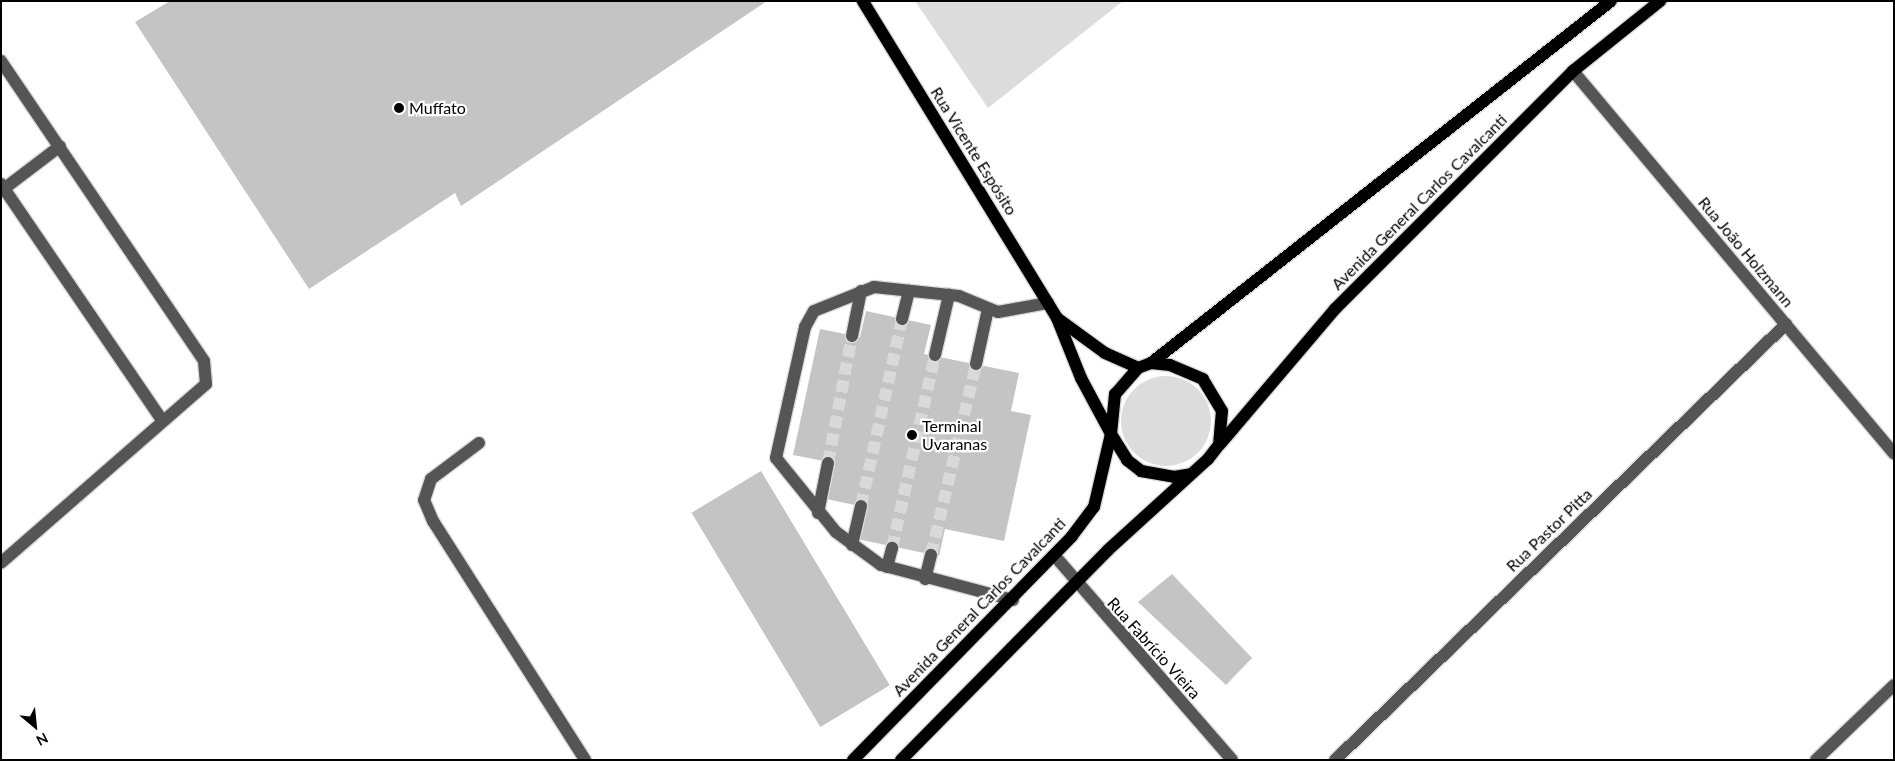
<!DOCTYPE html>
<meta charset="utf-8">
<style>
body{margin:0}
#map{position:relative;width:1895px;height:761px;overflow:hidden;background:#fff;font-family:Lato,sans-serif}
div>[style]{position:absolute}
.green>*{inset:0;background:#dcdcdc}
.round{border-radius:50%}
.building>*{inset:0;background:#c4c4c4;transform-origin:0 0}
.minor-tunnel>*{height:12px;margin-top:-6px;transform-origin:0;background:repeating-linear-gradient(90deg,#d9d9d9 0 12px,transparent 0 18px)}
.roads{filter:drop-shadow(1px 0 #dbdbdb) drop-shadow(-1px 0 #dbdbdb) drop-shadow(0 1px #dbdbdb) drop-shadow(0 -1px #dbdbdb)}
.minor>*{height:12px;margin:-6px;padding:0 6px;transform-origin:6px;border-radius:6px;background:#555}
.major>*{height:12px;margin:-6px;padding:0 6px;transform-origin:6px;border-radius:6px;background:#000}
.dots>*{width:14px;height:14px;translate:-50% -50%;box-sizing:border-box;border:2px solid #fff;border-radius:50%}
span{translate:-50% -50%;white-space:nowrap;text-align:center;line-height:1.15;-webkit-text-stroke:4.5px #fff;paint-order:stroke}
.poi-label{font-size:16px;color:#000}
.left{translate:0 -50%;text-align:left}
.street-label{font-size:16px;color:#000}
.frame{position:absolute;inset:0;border:2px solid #000;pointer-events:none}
.north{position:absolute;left:10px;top:701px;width:50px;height:50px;-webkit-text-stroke:4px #fff;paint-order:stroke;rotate:152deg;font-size:14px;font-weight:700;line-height:20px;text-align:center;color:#000}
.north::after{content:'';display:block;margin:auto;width:18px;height:22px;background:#000;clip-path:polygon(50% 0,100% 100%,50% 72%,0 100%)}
</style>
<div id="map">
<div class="green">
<div style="clip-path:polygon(915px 1px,1123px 1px,988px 108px)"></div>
<div class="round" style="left:1121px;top:376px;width:90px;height:90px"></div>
</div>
<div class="building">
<div style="clip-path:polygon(170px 1px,767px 1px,461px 206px,455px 193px,309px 289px,135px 22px)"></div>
<div style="clip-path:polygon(866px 311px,931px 325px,924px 354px,1019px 373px,1011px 411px,1031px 415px,1004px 541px,945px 529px,939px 556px,857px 539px,864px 507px,826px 499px,834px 463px,793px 455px,820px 329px,860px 337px)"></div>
<div style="left:761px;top:471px;width:250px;height:81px;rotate:59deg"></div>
<div style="clip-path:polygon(1172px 574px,1252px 658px,1226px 685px,1138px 602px)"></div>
</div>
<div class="minor-tunnel">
<div style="left:828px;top:463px;width:129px;rotate:-79.3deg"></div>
<div style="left:861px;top:506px;width:191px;rotate:-77.6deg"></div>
<div style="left:892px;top:548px;width:198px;rotate:-77.4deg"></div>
<div style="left:931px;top:555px;width:196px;rotate:-76.7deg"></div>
</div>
<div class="roads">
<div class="minor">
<div style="left:1px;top:61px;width:362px;rotate:55.9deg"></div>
<div style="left:204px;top:361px;width:23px;rotate:85deg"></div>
<div style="left:206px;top:384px;width:272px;rotate:138.9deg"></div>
<div style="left:1573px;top:71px;width:499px;rotate:50deg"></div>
<div style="left:1px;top:184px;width:286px;rotate:55.7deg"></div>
<div style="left:1px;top:191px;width:74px;rotate:-37.3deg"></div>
<div style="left:902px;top:319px;width:29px;rotate:-76deg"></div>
<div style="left:852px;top:336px;width:46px;rotate:-78.7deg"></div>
<div style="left:935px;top:355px;width:62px;rotate:-76.9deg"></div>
<div style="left:976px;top:364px;width:56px;rotate:-77.7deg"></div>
<div style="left:479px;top:443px;width:60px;rotate:143.1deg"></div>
<div style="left:431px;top:479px;width:22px;rotate:108deg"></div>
<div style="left:424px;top:500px;width:23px;rotate:67deg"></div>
<div style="left:433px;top:521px;width:283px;rotate:57.5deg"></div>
<div style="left:818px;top:513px;width:51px;rotate:-78.7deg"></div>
<div style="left:852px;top:545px;width:40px;rotate:-77deg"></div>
<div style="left:1054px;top:555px;width:271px;rotate:49deg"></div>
<div style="left:887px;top:567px;width:20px;rotate:-75deg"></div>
<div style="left:925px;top:579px;width:25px;rotate:-76deg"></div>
<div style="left:1013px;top:600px;width:137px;rotate:-165.1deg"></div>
<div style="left:881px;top:565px;width:56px;rotate:-143.7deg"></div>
<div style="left:836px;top:532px;width:95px;rotate:-129deg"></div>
<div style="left:776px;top:458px;width:134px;rotate:-77.5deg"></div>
<div style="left:805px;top:327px;width:18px;rotate:-61deg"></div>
<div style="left:814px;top:311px;width:65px;rotate:-21.8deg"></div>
<div style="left:874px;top:287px;width:85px;rotate:6deg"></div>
<div style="left:959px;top:296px;width:42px;rotate:22.3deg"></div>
<div style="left:998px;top:312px;width:51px;rotate:-10.2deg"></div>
<div style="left:1335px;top:760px;width:627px;rotate:-44.03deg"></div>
<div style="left:1816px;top:760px;width:108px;rotate:-43.9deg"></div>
</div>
<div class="major">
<div style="left:1057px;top:318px;width:59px;rotate:36.1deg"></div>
<div style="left:1105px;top:353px;width:36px;rotate:24deg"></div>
<div style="left:1151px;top:363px;width:585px;rotate:-38.2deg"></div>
<div style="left:1221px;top:443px;width:176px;rotate:-49.6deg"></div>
<div style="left:1335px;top:309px;width:337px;rotate:-45deg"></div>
<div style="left:1573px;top:71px;width:112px;rotate:-38.8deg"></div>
<div style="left:853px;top:760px;width:313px;rotate:-45.6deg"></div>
<div style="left:1072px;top:536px;width:36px;rotate:-53deg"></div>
<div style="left:1094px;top:507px;width:75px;rotate:-76.9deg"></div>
<div style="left:1111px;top:434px;width:64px;rotate:-118.2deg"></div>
<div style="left:1081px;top:378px;width:65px;rotate:-111.8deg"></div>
<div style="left:1057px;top:318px;width:372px;rotate:-121.5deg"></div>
<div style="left:901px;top:760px;width:295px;rotate:-45.4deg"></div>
<div style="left:1108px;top:550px;width:135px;rotate:-42.3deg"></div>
<div style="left:1208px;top:459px;width:18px;rotate:-52deg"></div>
<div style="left:1219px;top:445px;width:34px;rotate:-85deg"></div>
<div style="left:1222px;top:411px;width:37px;rotate:-121deg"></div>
<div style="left:1203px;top:379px;width:36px;rotate:-157deg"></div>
<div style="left:1170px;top:365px;width:19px;rotate:-174deg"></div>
<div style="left:1151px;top:363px;width:14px;rotate:159deg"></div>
<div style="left:1138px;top:368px;width:35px;rotate:131deg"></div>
<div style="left:1115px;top:394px;width:40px;rotate:95.7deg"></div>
<div style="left:1111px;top:434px;width:31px;rotate:58deg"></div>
<div style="left:1127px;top:460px;width:18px;rotate:38deg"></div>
<div style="left:1141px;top:471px;width:34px;rotate:10deg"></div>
<div style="left:1174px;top:477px;width:17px;rotate:-10deg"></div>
</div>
</div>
<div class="dots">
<div style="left:399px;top:108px;background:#000"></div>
<div style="left:912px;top:435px;background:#000"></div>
</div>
<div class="poi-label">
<span class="left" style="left:409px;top:108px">Muffato</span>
<span class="left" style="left:922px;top:435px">Terminal<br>Uvaranas</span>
</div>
<div class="street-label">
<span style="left:974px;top:151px;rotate:58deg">Rua Vicente Espósito</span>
<span style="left:1419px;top:202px;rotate:-45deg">Avenida General Carlos Cavalcanti</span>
<span style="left:1746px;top:252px;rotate:50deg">Rua João Holzmann</span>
<span style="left:1549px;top:530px;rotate:-44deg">Rua Pastor Pitta</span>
<span style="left:979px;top:607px;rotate:-46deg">Avenida General Carlos Cavalcanti</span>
<span style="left:1154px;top:648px;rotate:48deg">Rua Fabrício Vieira</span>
</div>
<div class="frame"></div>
<div class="north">N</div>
</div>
